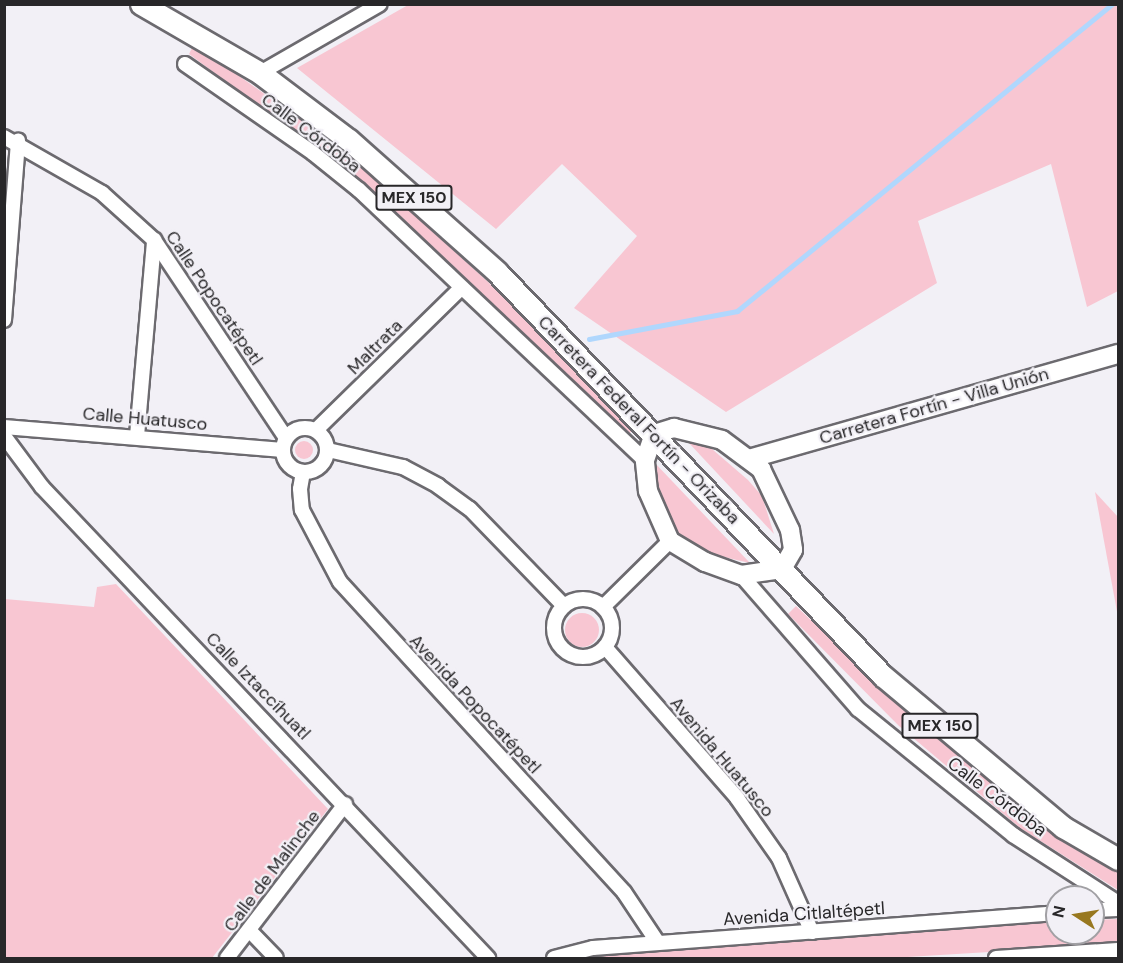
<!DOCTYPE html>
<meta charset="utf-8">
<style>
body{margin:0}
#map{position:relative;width:1123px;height:963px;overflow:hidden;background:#f2f0f6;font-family:"DM Sans",sans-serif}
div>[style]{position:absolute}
.green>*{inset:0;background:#f8c6d2}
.round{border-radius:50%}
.stream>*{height:5px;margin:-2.5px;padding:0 2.5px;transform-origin:2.5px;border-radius:2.5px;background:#b0d7fd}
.roads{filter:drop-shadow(2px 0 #6c6a6f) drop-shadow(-2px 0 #6c6a6f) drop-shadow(0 2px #6c6a6f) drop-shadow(0 -2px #6c6a6f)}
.street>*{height:14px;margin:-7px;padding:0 7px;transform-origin:7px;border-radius:7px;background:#fff}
.street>.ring{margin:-7px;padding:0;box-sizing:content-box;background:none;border:14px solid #fff;border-radius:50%}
.secondary>*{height:18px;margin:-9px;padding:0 9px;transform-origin:9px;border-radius:9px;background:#fff}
.primary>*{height:21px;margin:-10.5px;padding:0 10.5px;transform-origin:10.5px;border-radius:10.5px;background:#fff}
span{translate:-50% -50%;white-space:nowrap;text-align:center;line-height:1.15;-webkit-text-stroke:4.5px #f2f0f6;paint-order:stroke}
.shield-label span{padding:2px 4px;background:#f2f0f6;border:2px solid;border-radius:4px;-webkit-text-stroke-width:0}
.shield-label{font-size:16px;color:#282729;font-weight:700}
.street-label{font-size:18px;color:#282729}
.frame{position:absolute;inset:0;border:6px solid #282729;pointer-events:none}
.north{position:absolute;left:1045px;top:885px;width:60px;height:60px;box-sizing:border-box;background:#f2f0f6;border:2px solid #a1a0a4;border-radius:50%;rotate:282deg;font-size:16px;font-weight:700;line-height:24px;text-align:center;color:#282729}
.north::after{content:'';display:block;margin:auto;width:21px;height:27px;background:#987820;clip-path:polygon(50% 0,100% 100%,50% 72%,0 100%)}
</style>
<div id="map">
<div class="green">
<div style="clip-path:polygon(630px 5px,1118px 5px,1118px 291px,1087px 307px,1051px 164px,918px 221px,937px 283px,726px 412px,574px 308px,637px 236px,562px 164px,496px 229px,297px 68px,408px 5px)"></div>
<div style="clip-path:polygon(194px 44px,342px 149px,486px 280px,635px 427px,629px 434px,333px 161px,189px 54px)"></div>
<div class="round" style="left:295px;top:441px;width:18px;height:18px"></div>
<div style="clip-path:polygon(688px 442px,712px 449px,748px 480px,762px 496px,774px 534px)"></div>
<div style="clip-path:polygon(653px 461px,750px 563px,702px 552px,682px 539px,668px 523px,657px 499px)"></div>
<div style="clip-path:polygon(1095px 492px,1118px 517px,1118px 617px)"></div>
<div style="clip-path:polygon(116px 584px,328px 809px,212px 958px,5px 958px,5px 599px,94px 607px,97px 587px)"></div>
<div style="clip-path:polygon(796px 606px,911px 715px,1044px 822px,1118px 870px,1118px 890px,1020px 828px,899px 726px,788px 614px)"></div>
<div class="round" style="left:565px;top:613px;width:34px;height:34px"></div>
<div style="clip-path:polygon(1118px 919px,1118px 944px,891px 958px,580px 958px,595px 954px,1057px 922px,1057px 933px,1093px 933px,1093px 920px)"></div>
</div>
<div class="stream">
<div style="left:589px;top:339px;width:151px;rotate:-10.7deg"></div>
<div style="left:737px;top:311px;width:485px;rotate:-39.3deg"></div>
</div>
<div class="roads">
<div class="street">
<div style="left:185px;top:64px;width:156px;rotate:34.8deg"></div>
<div style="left:313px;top:153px;width:59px;rotate:38.8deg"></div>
<div style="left:359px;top:190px;width:393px;rotate:43.4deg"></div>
<div style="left:260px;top:73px;width:138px;rotate:-29.9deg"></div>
<div style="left:4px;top:137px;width:113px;rotate:29.7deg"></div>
<div style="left:102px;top:193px;width:70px;rotate:42.1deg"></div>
<div style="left:154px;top:240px;width:238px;rotate:56.3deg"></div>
<div style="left:4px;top:320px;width:180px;rotate:-85.5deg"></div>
<div style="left:4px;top:427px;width:280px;rotate:4.7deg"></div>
<div class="ring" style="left:283px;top:428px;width:30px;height:30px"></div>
<div style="left:316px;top:430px;width:202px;rotate:-44.4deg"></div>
<div style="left:4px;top:436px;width:64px;rotate:53.3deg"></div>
<div style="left:42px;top:487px;width:649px;rotate:46.56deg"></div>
<div style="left:137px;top:436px;width:197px;rotate:-85deg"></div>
<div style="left:328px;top:450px;width:77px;rotate:12.8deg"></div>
<div style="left:403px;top:467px;width:40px;rotate:28deg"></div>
<div style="left:438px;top:486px;width:39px;rotate:36deg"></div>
<div style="left:470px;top:509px;width:135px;rotate:45.9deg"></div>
<div style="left:303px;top:472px;width:17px;rotate:100deg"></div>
<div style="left:300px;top:489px;width:21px;rotate:85deg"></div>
<div style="left:302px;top:510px;width:81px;rotate:62.2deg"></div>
<div style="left:340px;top:582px;width:420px;rotate:47.5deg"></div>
<div style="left:624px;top:892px;width:61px;rotate:56.3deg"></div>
<div style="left:741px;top:575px;width:178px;rotate:48.9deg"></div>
<div style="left:858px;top:709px;width:200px;rotate:39.1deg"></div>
<div style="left:1013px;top:835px;width:125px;rotate:32.9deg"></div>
<div class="ring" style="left:554px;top:599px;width:44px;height:44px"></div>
<div style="left:603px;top:607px;width:94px;rotate:-44.6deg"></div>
<div style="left:605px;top:647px;width:201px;rotate:48.8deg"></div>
<div style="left:737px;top:798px;width:73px;rotate:55deg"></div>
<div style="left:779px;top:858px;width:81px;rotate:66deg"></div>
<div style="left:1093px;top:910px;width:25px;rotate:-2deg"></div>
<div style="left:250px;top:931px;width:37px;rotate:46deg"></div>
<div style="left:227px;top:958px;width:194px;rotate:-52.5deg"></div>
<div style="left:554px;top:958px;width:40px;rotate:-14.4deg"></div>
<div style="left:593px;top:948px;width:465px;rotate:-4.3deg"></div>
<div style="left:996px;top:958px;width:122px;rotate:-3.8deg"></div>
</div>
<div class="secondary">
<div style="left:674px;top:428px;width:49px;rotate:14deg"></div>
<div style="left:722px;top:440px;width:49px;rotate:36.6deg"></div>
<div style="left:761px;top:469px;width:68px;rotate:64.6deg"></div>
<div style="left:790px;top:530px;width:20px;rotate:81deg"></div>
<div style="left:793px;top:550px;width:22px;rotate:120deg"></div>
<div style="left:782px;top:569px;width:41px;rotate:171.7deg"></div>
<div style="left:741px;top:575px;width:38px;rotate:-160deg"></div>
<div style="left:705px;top:562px;width:41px;rotate:-149deg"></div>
<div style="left:670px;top:541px;width:55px;rotate:-113.7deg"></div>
<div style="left:648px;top:491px;width:31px;rotate:-96deg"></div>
<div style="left:645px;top:460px;width:28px;rotate:-71deg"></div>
<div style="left:654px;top:434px;width:21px;rotate:-17deg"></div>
<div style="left:749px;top:459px;width:384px;rotate:-15.9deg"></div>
</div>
<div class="primary">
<div style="left:141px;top:4px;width:138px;rotate:30.1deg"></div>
<div style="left:260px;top:73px;width:111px;rotate:37deg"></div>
<div style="left:349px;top:140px;width:198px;rotate:41.7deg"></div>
<div style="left:497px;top:272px;width:559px;rotate:46.31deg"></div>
<div style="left:883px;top:676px;width:235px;rotate:40deg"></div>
<div style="left:1063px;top:827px;width:64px;rotate:30.2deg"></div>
</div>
</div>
<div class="shield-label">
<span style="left:414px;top:198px">MEX 150</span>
<span style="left:940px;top:726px">MEX 150</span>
</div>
<div class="street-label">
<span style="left:311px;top:133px;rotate:37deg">Calle Córdoba</span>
<span style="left:214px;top:298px;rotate:56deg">Calle Popocatépetl</span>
<span style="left:375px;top:347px;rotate:-45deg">Maltrata</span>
<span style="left:934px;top:406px;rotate:-16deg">Carretera Fortín - Villa Unión</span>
<span style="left:145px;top:419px;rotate:5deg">Calle Huatusco</span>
<span style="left:639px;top:420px;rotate:46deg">Carretera Federal Fortín - Orizaba</span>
<span style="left:258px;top:686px;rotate:46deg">Calle Iztaccíhuatl</span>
<span style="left:475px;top:704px;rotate:47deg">Avenida Popocatépetl</span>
<span style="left:722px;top:757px;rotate:50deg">Avenida Huatusco</span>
<span style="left:997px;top:797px;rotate:37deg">Calle Córdoba</span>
<span style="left:272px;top:871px;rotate:-53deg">Calle de Malinche</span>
<span style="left:804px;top:914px;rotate:-4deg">Avenida Citlaltépetl</span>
</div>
<div class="frame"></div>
<div class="north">N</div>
</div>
